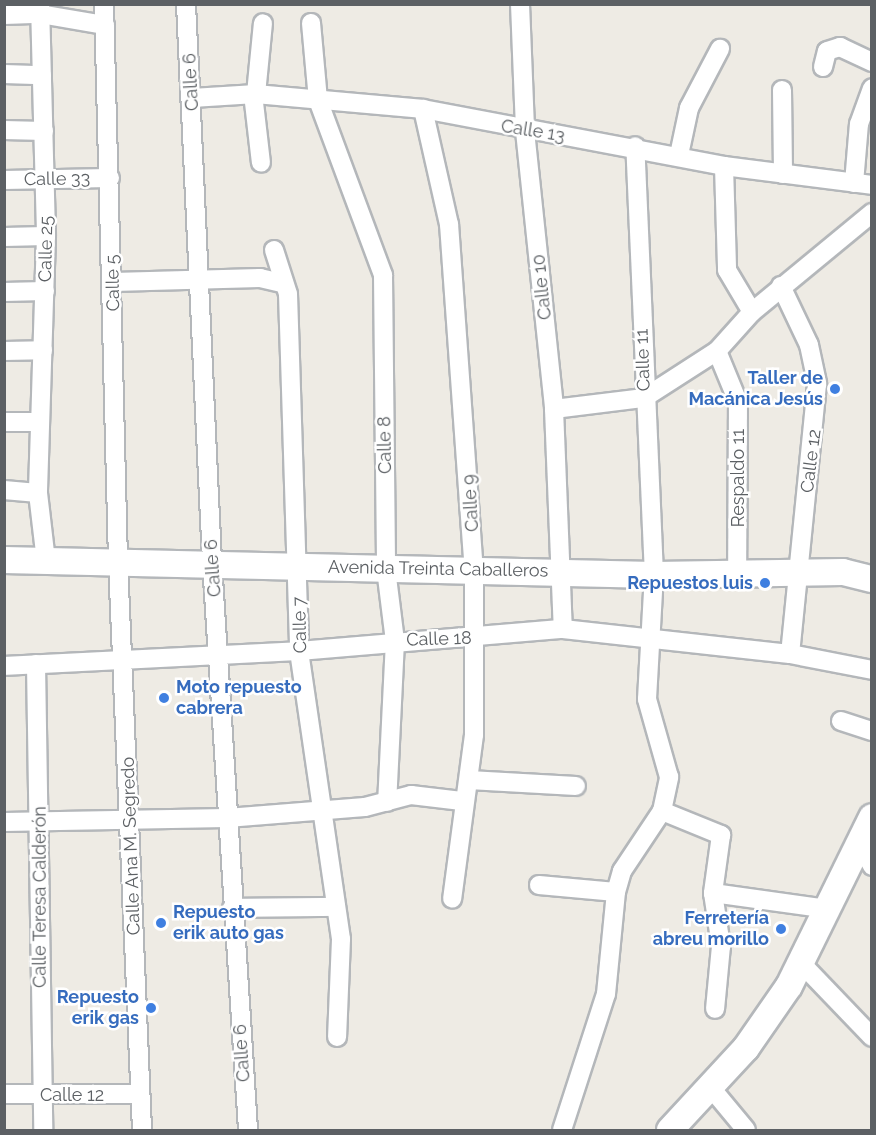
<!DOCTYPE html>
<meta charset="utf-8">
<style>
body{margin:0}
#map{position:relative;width:876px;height:1135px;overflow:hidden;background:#eeebe4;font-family:Raleway,sans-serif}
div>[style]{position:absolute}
.roads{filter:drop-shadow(2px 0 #b4b7ba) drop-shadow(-2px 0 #b4b7ba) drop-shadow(0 2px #b4b7ba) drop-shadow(0 -2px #b4b7ba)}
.street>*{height:18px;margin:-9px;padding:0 9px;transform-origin:9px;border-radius:9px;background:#fff}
.secondary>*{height:26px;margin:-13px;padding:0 13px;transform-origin:13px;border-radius:13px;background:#fff}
.dots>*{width:16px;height:16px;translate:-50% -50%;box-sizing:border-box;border:3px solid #fff;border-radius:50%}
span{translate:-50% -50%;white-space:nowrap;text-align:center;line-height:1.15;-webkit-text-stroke:5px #fff;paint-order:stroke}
.street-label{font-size:18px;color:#5c6064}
.shop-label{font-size:18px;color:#366cbe;font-weight:700}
.right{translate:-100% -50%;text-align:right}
.left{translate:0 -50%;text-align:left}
.frame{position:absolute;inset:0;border:6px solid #5c6064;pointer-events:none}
</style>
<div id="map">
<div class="roads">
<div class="street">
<div style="left:40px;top:4px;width:232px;rotate:88.5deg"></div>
<div style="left:46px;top:236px;width:257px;rotate:91.8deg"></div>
<div style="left:38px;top:493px;width:68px;rotate:83.3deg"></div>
<div style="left:104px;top:4px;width:558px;rotate:88.56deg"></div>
<div style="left:118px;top:562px;width:569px;rotate:87.58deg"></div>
<div style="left:186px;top:4px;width:559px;rotate:87.33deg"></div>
<div style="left:212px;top:562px;width:569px;rotate:86.37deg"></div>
<div style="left:520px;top:4px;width:127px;rotate:87.7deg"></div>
<div style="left:525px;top:131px;width:280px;rotate:84deg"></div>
<div style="left:554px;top:409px;width:220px;rotate:87.7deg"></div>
<div style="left:4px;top:15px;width:36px;rotate:-2deg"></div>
<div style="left:40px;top:14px;width:66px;rotate:9.6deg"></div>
<div style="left:311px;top:23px;width:77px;rotate:84.8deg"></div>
<div style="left:318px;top:100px;width:187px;rotate:69.6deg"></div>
<div style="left:383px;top:275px;width:294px;rotate:89.4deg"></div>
<div style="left:386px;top:569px;width:73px;rotate:82.9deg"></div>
<div style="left:395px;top:641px;width:161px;rotate:92.8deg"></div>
<div style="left:823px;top:67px;width:16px;rotate:-76deg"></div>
<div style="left:827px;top:51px;width:14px;rotate:-17deg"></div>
<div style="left:840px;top:47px;width:35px;rotate:25deg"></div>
<div style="left:4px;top:74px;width:38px;rotate:2deg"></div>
<div style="left:782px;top:90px;width:84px;rotate:89.3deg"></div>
<div style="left:253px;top:94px;width:69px;rotate:83.4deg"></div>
<div style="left:256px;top:94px;width:71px;rotate:-84.4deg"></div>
<div style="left:192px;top:98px;width:64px;rotate:-3.6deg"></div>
<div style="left:256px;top:94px;width:168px;rotate:5.1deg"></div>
<div style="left:423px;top:109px;width:306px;rotate:10.7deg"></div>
<div style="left:724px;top:166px;width:149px;rotate:7.3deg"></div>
<div style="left:423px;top:109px;width:118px;rotate:77.3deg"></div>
<div style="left:449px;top:224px;width:348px;rotate:85.9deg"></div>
<div style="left:474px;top:571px;width:164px;rotate:90deg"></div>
<div style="left:474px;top:735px;width:165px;rotate:97.6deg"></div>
<div style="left:4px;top:130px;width:40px;rotate:1.4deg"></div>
<div style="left:679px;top:155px;width:48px;rotate:-78deg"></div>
<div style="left:689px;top:108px;width:67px;rotate:-62.3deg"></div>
<div style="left:724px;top:166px;width:104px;rotate:88.3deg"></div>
<div style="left:727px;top:270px;width:49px;rotate:59.2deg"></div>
<div style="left:4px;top:180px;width:106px;rotate:-1.1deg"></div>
<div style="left:854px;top:183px;width:59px;rotate:-85.2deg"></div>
<div style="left:859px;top:124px;width:38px;rotate:-70deg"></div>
<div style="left:4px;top:237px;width:42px;rotate:-1.4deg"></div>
<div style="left:274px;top:250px;width:46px;rotate:72.3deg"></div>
<div style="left:288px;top:294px;width:357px;rotate:88.2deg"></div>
<div style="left:299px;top:651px;width:291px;rotate:81.7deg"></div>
<div style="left:341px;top:939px;width:98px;rotate:92.3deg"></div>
<div style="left:113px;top:282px;width:147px;rotate:-1.6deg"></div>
<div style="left:260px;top:278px;width:22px;rotate:13deg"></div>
<div style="left:781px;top:286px;width:65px;rotate:64.6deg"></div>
<div style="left:809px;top:345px;width:40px;rotate:78deg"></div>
<div style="left:817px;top:384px;width:271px;rotate:95.7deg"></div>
<div style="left:4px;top:292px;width:41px;rotate:-1.4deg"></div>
<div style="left:4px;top:351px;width:39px;rotate:-1deg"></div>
<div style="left:717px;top:351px;width:55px;rotate:67.6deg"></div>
<div style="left:738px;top:402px;width:172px;rotate:90.3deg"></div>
<div style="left:554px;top:409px;width:91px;rotate:-7deg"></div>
<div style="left:644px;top:398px;width:87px;rotate:-32.8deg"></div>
<div style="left:717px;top:351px;width:52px;rotate:-48.1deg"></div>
<div style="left:752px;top:312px;width:156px;rotate:-39.5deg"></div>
<div style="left:4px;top:422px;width:36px"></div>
<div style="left:4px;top:490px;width:34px;rotate:5deg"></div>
<div style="left:36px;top:664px;width:466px;rotate:89.1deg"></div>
<div style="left:4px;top:666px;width:295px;rotate:-2.9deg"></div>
<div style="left:299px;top:651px;width:265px;rotate:-4.8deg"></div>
<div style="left:563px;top:629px;width:228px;rotate:6.3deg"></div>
<div style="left:790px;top:654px;width:84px;rotate:11deg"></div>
<div style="left:841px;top:721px;width:33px;rotate:18deg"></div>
<div style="left:469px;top:780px;width:107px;rotate:3.2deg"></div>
<div style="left:662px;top:811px;width:64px;rotate:22.1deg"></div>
<div style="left:721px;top:835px;width:59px;rotate:97.9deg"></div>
<div style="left:713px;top:893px;width:54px;rotate:81.4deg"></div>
<div style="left:721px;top:946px;width:63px;rotate:95.4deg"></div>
<div style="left:4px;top:822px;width:223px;rotate:-1deg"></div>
<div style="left:227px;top:818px;width:138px;rotate:-4.6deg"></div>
<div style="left:365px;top:807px;width:48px;rotate:-14.6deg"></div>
<div style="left:411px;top:795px;width:51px;rotate:6.7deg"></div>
<div style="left:860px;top:843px;width:26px;rotate:62deg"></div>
<div style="left:539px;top:885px;width:77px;rotate:5.2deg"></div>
<div style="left:713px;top:893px;width:117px;rotate:7.9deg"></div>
<div style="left:232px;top:908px;width:104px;rotate:-0.6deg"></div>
<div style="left:802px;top:964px;width:101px;rotate:46.2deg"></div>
<div style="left:712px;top:1089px;width:53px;rotate:50.3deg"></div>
<div style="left:4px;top:1094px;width:136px"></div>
<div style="left:562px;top:1130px;width:143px;rotate:-72.1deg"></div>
<div style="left:606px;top:994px;width:102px;rotate:-84.4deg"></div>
<div style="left:616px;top:892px;width:22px;rotate:-74deg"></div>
<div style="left:622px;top:871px;width:72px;rotate:-56.3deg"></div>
<div style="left:662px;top:811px;width:35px;rotate:-78deg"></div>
<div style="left:669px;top:777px;width:81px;rotate:-105.8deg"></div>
<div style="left:647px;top:699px;width:124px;rotate:-86.8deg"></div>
<div style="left:654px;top:575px;width:429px;rotate:-92.5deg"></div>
</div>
<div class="secondary">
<div style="left:4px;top:560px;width:650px;rotate:1.32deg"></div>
<div style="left:654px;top:575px;width:189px;rotate:-0.9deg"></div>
<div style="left:843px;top:572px;width:30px;rotate:14deg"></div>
<div style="left:670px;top:1130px;width:112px;rotate:-47.2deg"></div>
<div style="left:746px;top:1048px;width:75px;rotate:-55.3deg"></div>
<div style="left:789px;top:986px;width:188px;rotate:-63.8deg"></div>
</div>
</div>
<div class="dots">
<div style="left:835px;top:389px;background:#3f7fe0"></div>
<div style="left:765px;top:583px;background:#3f7fe0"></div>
<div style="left:164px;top:698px;background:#3f7fe0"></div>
<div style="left:161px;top:923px;background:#3f7fe0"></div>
<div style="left:781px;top:929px;background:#3f7fe0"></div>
<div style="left:151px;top:1008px;background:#3f7fe0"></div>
</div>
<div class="street-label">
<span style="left:191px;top:82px;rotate:-93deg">Calle 6</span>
<span style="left:533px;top:131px;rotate:9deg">Calle 13</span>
<span style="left:57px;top:179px;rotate:-1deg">Calle 33</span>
<span style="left:46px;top:249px;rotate:-89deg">Calle 25</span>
<span style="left:113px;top:283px;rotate:-91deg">Calle 5</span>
<span style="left:542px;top:287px;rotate:-96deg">Calle 10</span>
<span style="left:643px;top:360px;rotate:-92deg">Calle 11</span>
<span style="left:385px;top:445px;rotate:-91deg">Calle 8</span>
<span style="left:811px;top:461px;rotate:-83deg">Calle 12</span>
<span style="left:738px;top:478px;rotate:-90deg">Respaldo 11</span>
<span style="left:471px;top:503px;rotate:-93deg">Calle 9</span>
<span style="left:213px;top:568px;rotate:-94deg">Calle 6</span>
<span style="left:438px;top:569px;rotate:1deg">Avenida Treinta Caballeros</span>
<span style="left:300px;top:625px;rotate:-91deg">Calle 7</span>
<span style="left:439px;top:639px;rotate:-2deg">Calle 18</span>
<span style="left:131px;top:846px;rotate:-92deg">Calle Ana M. Segredo</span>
<span style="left:40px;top:897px;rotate:-90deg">Calle Teresa Calderón</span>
<span style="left:242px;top:1053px;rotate:-94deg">Calle 6</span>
<span style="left:72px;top:1095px">Calle 12</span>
</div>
<div class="shop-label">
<span class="right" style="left:823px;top:389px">Taller de<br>Macánica Jesús</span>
<span class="right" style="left:753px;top:583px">Repuestos luis</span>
<span class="left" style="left:176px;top:698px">Moto repuesto<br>cabrera</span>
<span class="left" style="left:173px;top:923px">Repuesto<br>erik auto gas</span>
<span class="right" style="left:769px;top:929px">Ferretería<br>abreu morillo</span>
<span class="right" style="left:139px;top:1008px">Repuesto<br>erik gas</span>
</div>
<div class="frame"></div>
</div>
